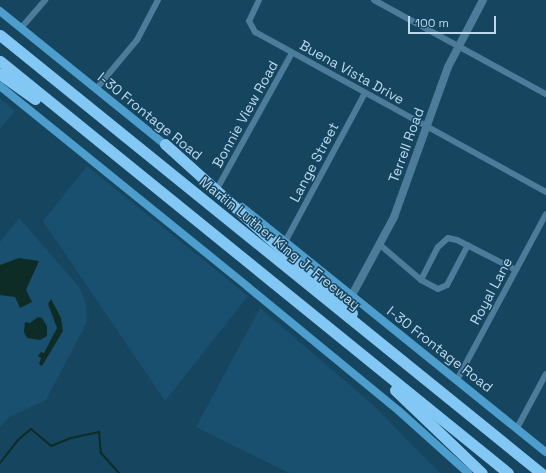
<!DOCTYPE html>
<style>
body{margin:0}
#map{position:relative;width:546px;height:473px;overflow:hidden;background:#164560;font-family:"Space Grotesk",sans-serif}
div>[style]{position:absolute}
.built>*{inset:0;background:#19506f}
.water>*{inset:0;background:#0e2c26}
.stream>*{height:2px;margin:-1px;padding:0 1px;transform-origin:1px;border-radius:1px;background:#0e2c26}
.minor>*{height:6px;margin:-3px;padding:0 3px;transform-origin:3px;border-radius:3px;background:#4d7c9a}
.tertiary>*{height:8px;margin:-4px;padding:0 4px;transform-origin:4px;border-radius:4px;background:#4d7c9a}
.secondary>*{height:8px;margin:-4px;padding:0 4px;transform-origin:4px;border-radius:4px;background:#4d9dcd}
.motorway>*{height:11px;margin:-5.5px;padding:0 5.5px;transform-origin:5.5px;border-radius:5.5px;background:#83c8f4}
span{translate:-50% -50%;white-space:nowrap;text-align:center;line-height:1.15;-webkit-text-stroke:3px #164560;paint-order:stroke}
.street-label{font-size:14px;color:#bbd9ed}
.scale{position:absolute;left:408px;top:16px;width:88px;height:18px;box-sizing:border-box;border:2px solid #bbd9ed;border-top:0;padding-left:5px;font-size:12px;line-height:14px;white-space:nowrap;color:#bbd9ed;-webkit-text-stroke:3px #164560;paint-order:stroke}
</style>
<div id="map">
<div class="built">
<div style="clip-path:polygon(0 99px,15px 111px,0 129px)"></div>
<div style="clip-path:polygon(87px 166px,248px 296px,165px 401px,43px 221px)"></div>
<div style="clip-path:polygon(19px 218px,80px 288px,86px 304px,87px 322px,46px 400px,9px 417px,0 427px,0 242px)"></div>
<div style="clip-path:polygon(260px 308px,372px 404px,440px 473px,289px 473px,196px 427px)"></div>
</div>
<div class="water">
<div style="clip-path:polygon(19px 258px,39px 261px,26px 290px,32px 302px,20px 308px,15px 297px,0 295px,0 265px)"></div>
<div style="clip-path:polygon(51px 299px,61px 318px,63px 331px,42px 366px,39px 364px,41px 358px,38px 356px,41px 352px,44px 353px,57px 328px,48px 304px)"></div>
<div style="clip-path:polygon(38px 317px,42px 318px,47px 326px,47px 336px,40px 340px,27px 338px,24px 332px,25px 322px,30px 323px)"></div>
</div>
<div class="stream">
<div style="left:0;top:463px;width:29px;rotate:-52deg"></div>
<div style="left:18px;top:440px;width:17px;rotate:-40deg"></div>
<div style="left:31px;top:429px;width:26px;rotate:40deg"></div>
<div style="left:51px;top:446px;width:22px;rotate:-22deg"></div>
<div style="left:71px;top:438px;width:29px;rotate:-12deg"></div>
<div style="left:99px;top:432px;width:21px;rotate:85deg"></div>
<div style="left:101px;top:453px;width:27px;rotate:48deg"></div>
</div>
<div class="minor">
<div style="left:259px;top:0;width:23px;rotate:115deg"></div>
<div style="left:249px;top:21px;width:13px;rotate:61deg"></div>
<div style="left:255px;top:32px;width:332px;rotate:28.8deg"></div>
<div style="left:374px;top:0;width:196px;rotate:28.7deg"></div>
<div style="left:21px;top:28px;width:37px;rotate:-49deg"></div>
<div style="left:96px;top:89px;width:64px;rotate:-50.1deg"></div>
<div style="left:137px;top:40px;width:45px;rotate:-62.3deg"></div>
<div style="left:218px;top:187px;width:153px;rotate:-61.1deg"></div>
<div style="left:285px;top:242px;width:169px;rotate:-61.8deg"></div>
<div style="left:379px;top:244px;width:55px;rotate:40.6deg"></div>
<div style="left:421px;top:280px;width:19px;rotate:28deg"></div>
<div style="left:438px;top:289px;width:10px;rotate:-24deg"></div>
<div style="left:447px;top:285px;width:45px;rotate:-62.3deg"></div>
<div style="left:421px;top:280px;width:37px;rotate:-63deg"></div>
<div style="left:438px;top:247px;width:13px;rotate:-42deg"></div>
<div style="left:448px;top:238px;width:9px;rotate:13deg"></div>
<div style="left:457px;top:240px;width:66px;rotate:27deg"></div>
<div style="left:457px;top:380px;width:188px;rotate:-61.8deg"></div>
<div style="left:517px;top:428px;width:61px;rotate:-61.8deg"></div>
</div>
<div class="tertiary">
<div style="left:351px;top:297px;width:91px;rotate:-61.7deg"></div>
<div style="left:394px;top:217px;width:159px;rotate:-70.2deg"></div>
<div style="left:448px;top:67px;width:76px;rotate:-62.4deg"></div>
</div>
<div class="secondary">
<div style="left:0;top:11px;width:218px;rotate:39deg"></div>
<div style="left:0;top:86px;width:319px;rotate:39deg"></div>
<div style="left:248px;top:287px;width:195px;rotate:39.4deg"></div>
<div style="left:399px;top:411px;width:93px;rotate:41.9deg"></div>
<div style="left:242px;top:207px;width:390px;rotate:38.9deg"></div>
</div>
<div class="motorway">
<div style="left:0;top:35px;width:696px;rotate:38.99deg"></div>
<div style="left:0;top:61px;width:654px;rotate:39.04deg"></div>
<div style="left:0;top:74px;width:43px;rotate:35.5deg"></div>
<div style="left:165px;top:144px;width:252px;rotate:42.1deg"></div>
<div style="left:395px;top:390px;width:120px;rotate:43.7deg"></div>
</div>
<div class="street-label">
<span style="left:352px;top:72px;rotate:29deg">Buena Vista Drive</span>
<span style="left:245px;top:114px;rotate:-61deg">Bonnie View Road</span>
<span style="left:150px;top:116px;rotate:39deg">I-30 Frontage Road</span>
<span style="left:406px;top:145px;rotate:-70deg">Terrell Road</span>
<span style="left:314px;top:162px;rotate:-62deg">Lange Street</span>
<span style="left:280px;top:243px;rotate:39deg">Martin Luther King Jr Freeway</span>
<span style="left:491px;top:291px;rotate:-62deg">Royal Lane</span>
<span style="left:440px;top:349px;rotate:38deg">I-30 Frontage Road</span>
</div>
<div class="scale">100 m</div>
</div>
